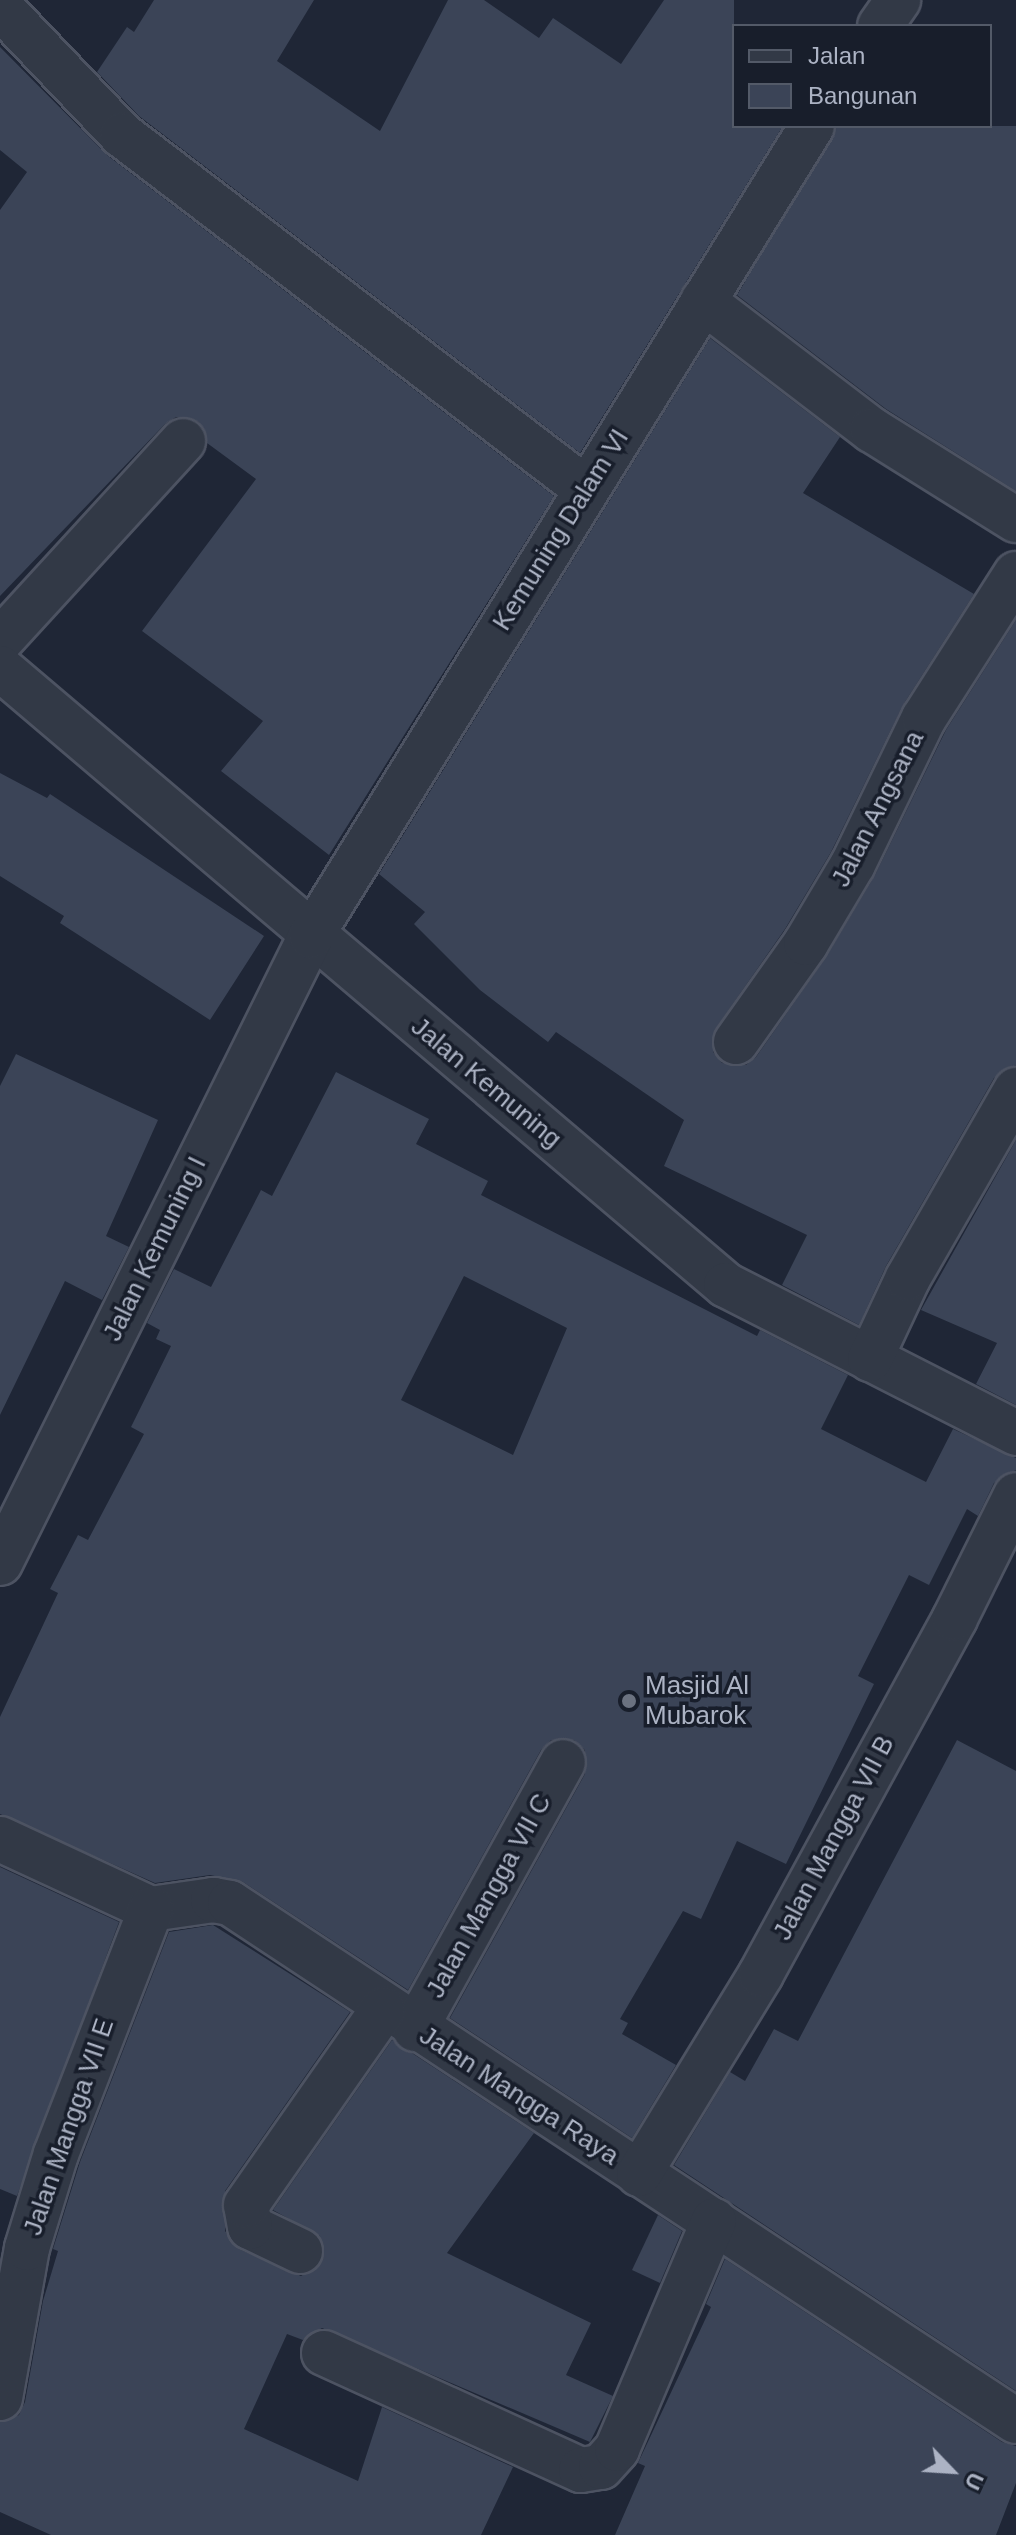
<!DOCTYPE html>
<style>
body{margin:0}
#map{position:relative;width:1016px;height:2535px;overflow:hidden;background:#1f2636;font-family:Helvetica,sans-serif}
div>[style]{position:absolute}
.building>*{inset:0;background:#3b4457}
.roads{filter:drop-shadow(2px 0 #4d5362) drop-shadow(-2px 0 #4d5362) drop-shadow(0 2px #4d5362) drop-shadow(0 -2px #4d5362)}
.street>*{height:44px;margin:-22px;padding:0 22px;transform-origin:22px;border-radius:22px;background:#323946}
.dots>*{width:22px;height:22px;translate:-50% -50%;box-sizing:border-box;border:4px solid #181e2b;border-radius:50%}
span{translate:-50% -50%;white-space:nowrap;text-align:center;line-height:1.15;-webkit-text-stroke:7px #181e2b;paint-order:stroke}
.street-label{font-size:26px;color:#acb3c4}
.poi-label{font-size:26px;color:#acb3c4}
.left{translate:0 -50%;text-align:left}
.legend{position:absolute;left:732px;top:24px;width:260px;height:104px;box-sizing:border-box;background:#181e2b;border:2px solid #535a68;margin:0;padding:10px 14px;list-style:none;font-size:24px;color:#acb3c4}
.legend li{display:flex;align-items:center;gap:16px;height:40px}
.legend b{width:40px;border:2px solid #535a68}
.north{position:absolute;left:912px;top:2431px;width:80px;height:80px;-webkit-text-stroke:6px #181e2b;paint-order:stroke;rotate:115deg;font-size:22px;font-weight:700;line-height:32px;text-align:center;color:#acb3c4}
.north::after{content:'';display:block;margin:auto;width:28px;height:36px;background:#acb3c4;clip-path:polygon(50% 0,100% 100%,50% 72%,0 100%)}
</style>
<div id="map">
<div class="building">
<div style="clip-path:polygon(154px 0,314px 0,277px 61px,380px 131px,448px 0,484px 0,539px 38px,553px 18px,621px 64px,664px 0,734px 0,734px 126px,783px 126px,580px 453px,139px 116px,97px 72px,127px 27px,134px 32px)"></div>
<div style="clip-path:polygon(0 47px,107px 155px,554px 496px,329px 855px,221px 771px,263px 721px,142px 631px,256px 479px,207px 443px,199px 422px,176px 417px,165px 424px,0 596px,0 210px,27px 172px,0 150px)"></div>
<div style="clip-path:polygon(837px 126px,1016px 126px,1016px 491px,886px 409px,737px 295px)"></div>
<div style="clip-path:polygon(710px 338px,840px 437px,803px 493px,974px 594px,903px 705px,831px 852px,785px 929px,716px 1028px,713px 1052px,722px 1063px,746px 1065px,756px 1057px,826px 957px,875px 875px,946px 730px,1016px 620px,1016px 1065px,994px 1078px,886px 1266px,859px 1325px,782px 1285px,807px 1235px,664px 1166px,684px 1120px,556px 1032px,548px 1042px,480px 990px,414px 924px,425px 912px,379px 874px)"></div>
<div style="clip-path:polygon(0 773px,47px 798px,50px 794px,264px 936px,210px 1020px,60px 923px,64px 916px,0 876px)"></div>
<div style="clip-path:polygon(16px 1054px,158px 1120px,106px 1236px,129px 1247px,102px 1300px,65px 1281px,0 1415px,0 1086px)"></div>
<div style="clip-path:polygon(evenodd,336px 1072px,429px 1119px,416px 1144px,488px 1181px,481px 1195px,757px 1336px,760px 1330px,848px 1375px,821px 1429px,926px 1482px,953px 1429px,1016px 1458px,1016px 1470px,994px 1483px,978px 1516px,967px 1509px,929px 1585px,909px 1575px,858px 1676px,874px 1684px,786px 1864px,737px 1841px,701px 1919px,683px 1911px,620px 2019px,628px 2023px,622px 2034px,676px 2065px,632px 2138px,450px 2018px,585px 1774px,585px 1750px,574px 1740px,551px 1740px,541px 1750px,408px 1990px,243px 1882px,210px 1875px,155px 1883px,0 1814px,0 1717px,58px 1593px,50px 1589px,78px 1535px,88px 1540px,144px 1434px,131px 1427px,171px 1346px,156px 1339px,160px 1330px,147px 1323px,174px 1269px,211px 1287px,261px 1190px,272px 1196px,336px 1072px,464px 1276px,567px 1328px,513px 1455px,401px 1400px,464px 1276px)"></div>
<div style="clip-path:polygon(1016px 1140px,1016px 1405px,976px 1384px,997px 1343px,921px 1310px)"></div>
<div style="clip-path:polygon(957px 1740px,1016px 1771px,1016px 2391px,674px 2165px,730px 2072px,745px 2081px,774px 2029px,798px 2041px)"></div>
<div style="clip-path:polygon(0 1867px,119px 1922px,17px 2196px,0 2189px)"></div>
<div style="clip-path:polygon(213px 1925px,350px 2012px,225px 2191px,225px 2231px,239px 2249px,301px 2276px,322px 2262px,320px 2236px,273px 2210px,392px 2040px,534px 2133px,447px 2253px,591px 2323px,566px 2375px,613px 2396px,590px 2442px,322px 2328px,303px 2340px,287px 2334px,244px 2429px,358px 2481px,382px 2407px,513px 2467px,481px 2535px,51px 2535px,0 2512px,0 2422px,19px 2415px,25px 2402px,43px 2301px,58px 2251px,53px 2249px,80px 2162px,169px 1932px)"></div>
<div style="clip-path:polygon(658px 2215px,682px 2231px,660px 2283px,632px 2270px)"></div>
<div style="clip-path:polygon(725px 2259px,1002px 2442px,1016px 2446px,1016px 2483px,996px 2535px,615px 2535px,645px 2466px,638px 2463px,711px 2307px,706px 2304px)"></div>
</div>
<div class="roads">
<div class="street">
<div style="left:1px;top:8px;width:175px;rotate:46.4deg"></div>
<div style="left:122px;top:135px;width:584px;rotate:37.34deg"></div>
<div style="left:880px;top:26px;width:32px;rotate:-55deg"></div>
<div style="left:703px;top:301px;width:213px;rotate:37.4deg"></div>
<div style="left:872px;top:430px;width:170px;rotate:32deg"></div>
<div style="left:0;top:641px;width:271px;rotate:-47.5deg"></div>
<div style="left:0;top:668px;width:953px;rotate:40.36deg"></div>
<div style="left:726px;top:1285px;width:326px;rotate:27deg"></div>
<div style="left:736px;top:1042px;width:121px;rotate:-54.7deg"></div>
<div style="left:806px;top:943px;width:92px;rotate:-59.3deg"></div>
<div style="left:853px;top:864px;width:162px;rotate:-64.1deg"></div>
<div style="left:924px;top:718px;width:171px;rotate:-57.4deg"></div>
<div style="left:870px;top:1359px;width:89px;rotate:-64.9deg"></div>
<div style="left:908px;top:1278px;width:217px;rotate:-60.1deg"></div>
<div style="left:0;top:1563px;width:700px;rotate:-63.62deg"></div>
<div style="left:311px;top:936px;width:952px;rotate:-58.26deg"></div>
<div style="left:0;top:1839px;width:166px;rotate:24.9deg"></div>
<div style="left:151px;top:1909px;width:63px;rotate:-8.3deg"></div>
<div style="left:213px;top:1900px;width:17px;rotate:10deg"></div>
<div style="left:230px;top:1903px;width:941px;rotate:33.39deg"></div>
<div style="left:415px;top:2029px;width:305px;rotate:-61deg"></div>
<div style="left:639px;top:2174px;width:234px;rotate:-58.6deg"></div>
<div style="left:761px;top:1974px;width:405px;rotate:-61.4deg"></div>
<div style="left:955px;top:1618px;width:137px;rotate:-63.6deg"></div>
<div style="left:300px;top:2251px;width:55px;rotate:-154.4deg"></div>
<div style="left:250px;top:2227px;width:22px;rotate:-100deg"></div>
<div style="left:246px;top:2205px;width:239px;rotate:-55deg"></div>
<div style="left:324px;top:2353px;width:282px;rotate:24.5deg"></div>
<div style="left:581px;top:2470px;width:20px;rotate:-9deg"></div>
<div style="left:601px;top:2467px;width:24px;rotate:-48deg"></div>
<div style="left:617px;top:2449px;width:248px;rotate:-67deg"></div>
<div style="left:0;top:2398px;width:152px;rotate:-79.8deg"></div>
<div style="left:27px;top:2248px;width:98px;rotate:-72.9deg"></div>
<div style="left:56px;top:2154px;width:263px;rotate:-68.8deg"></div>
</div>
</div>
<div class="dots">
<div style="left:629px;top:1701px;background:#6b7280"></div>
</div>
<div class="street-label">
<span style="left:561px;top:530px;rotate:-58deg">Kemuning Dalam VI</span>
<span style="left:878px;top:809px;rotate:-63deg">Jalan Angsana</span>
<span style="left:486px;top:1083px;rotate:40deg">Jalan Kemuning</span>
<span style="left:155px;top:1249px;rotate:-64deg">Jalan Kemuning I</span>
<span style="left:834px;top:1838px;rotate:-62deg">Jalan Mangga VII B</span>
<span style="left:489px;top:1896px;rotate:-61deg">Jalan Mangga VII C</span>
<span style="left:519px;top:2096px;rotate:33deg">Jalan Mangga Raya</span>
<span style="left:69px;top:2127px;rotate:-71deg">Jalan Mangga VII E</span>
</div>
<div class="poi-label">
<span class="left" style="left:645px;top:1701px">Masjid Al<br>Mubarok</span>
</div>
<ul class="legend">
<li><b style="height:10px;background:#323946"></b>Jalan</li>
<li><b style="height:22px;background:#3b4457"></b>Bangunan</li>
</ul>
<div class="north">U</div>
</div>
